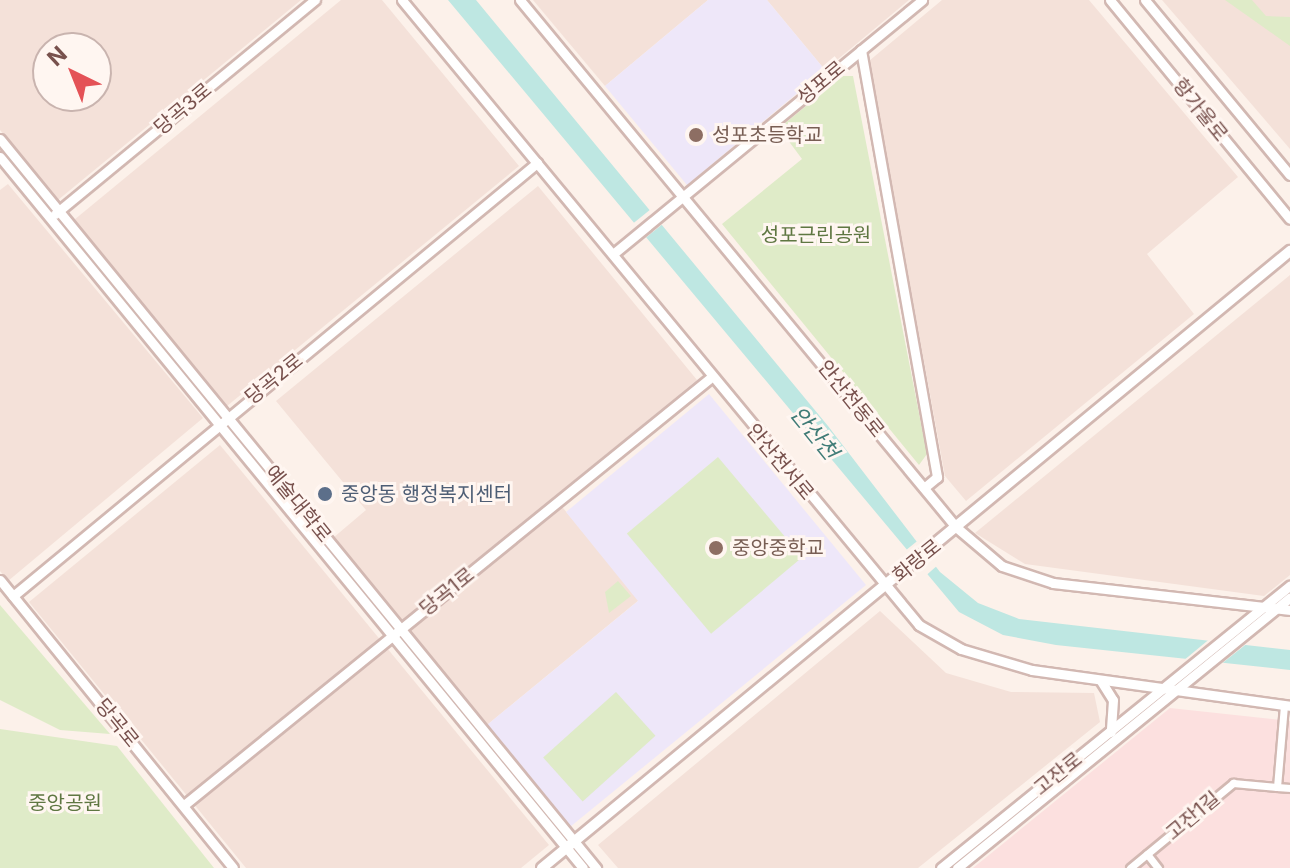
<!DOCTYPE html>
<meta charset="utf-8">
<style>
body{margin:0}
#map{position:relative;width:1290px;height:868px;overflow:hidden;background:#fcf1ea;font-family:Inter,"Noto Sans KR",sans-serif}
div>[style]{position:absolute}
.residential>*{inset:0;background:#f4e1d9}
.commercial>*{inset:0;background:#fce0df}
.education>*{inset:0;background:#eee7f9}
.green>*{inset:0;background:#dfebc8;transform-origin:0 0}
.water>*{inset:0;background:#bee7e2}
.pier>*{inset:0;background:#fcf1ea;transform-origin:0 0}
.roads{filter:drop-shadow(2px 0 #d2b8b2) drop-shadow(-2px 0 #d2b8b2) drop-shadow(0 2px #d2b8b2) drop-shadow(0 -2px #d2b8b2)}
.minor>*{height:7px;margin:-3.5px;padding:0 3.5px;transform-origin:3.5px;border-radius:3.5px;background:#fff}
.tertiary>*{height:9px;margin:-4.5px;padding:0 4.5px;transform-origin:4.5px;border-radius:4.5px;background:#fff}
.secondary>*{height:10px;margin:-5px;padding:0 5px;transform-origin:5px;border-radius:5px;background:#fff}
.dots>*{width:22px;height:22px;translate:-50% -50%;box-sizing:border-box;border:4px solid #fff6f1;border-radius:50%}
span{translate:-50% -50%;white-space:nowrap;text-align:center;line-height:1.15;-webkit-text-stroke:6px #fff6f1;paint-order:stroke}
.street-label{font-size:20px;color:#78514d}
.education-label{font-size:20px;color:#785e54}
.left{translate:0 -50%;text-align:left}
.park-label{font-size:20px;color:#5f7742}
.service-label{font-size:20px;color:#4e5e75}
.water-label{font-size:22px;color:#407c77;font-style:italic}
.north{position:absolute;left:32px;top:32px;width:80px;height:80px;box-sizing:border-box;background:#fff6f1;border:2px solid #c9b4af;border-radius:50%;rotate:317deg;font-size:22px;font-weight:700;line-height:32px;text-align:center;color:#78514d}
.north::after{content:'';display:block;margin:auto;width:28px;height:36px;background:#e45257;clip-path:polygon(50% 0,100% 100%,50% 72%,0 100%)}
</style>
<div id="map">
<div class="residential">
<div style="clip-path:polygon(evenodd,0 0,301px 0,58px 200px,0 130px,0 0,48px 48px,96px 48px,96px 96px,48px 96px,48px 48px)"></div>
<div style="clip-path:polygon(341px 0,382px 0,519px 166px,227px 406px,74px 220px)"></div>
<div style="clip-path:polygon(533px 0,708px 0,605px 86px)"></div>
<div style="clip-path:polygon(767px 0,909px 0,825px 70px)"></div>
<div style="clip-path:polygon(942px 0,1089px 0,1238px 177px,1147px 254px,1194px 314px,966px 501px,945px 476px,869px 61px)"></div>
<div style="clip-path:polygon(1162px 0,1290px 0,1290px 149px)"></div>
<div style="clip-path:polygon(8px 184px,203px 418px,8px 581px,0 571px,0 190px)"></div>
<div style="clip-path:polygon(538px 186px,697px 380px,554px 497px,639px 600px,487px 725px,333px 538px,366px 510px,276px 401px)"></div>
<div style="clip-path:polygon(1290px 275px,1290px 575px,1264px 596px,1025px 564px,975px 533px)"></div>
<div style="clip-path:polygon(220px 445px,549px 845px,521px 868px,246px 868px,29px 602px)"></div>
<div style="clip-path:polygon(880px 611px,946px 673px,1011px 692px,1094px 693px,1100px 722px,918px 868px,618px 868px,598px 845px)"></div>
</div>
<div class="commercial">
<div style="clip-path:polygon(1170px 708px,1290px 721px,1290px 868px,973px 868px)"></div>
</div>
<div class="education">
<div style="clip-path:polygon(708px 0,767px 0,825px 70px,687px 185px,605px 86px)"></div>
<div style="clip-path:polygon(709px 394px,866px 585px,570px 827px,487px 725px,638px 601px,566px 512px)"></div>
</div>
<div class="green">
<div style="clip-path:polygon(1225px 0,1252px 0,1266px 16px,1290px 17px,1290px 46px)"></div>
<div style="clip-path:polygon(843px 76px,853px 76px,927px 454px,919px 465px,722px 224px,802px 159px,779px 128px)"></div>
<div style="left:718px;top:457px;width:131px;height:119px;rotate:50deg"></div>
<div style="clip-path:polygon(618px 581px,631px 596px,609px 613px,605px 592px)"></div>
<div style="clip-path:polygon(0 605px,110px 734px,60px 730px,0 700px)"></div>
<div style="left:616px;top:692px;width:59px;height:98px;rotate:48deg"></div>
<div style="clip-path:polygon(0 729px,117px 746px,214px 868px,0 868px)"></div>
</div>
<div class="water">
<div style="clip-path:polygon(448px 0,476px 0,828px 426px,940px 572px,978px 603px,1019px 619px,1290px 650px,1290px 670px,1056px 645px,1003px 635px,959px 612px)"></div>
</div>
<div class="pier">
<div style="left:651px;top:209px;width:19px;height:28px;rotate:51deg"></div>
<div style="clip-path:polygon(921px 538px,939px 564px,922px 579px,900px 555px)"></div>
<div style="clip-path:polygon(1212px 637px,1249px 642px,1220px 665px,1183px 661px)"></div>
</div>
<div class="roads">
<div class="minor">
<div style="left:1277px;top:787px;width:13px;rotate:4deg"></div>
<div style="left:1147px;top:854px;width:18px;rotate:52deg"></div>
<div style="left:1130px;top:868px;width:134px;rotate:-39.5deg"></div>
<div style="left:1233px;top:783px;width:44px;rotate:5.2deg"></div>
<div style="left:1277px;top:787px;width:82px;rotate:-85.1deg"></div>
</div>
<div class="tertiary">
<div style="left:402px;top:0;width:811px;rotate:50.4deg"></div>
<div style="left:919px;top:625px;width:48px;rotate:29.7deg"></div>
<div style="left:961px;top:649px;width:74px;rotate:16.5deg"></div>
<div style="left:1032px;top:670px;width:260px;rotate:7.9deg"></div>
<div style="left:520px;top:0;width:684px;rotate:50.4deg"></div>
<div style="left:956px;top:527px;width:60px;rotate:40.3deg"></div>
<div style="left:1002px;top:566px;width:54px;rotate:18.4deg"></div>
<div style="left:1053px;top:583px;width:239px;rotate:6.5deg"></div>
<div style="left:1110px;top:0;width:283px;rotate:50.6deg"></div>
<div style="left:1145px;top:0;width:227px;rotate:50.4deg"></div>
<div style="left:861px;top:50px;width:434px;rotate:79.9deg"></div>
<div style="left:937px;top:477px;width:17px;rotate:140deg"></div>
<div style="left:0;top:139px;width:942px;rotate:50.73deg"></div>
<div style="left:0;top:157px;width:919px;rotate:50.65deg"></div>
<div style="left:55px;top:214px;width:337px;rotate:-39.5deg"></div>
<div style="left:613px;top:254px;width:400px;rotate:-39.4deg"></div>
<div style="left:0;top:580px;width:370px;rotate:51deg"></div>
<div style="left:13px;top:596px;width:680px;rotate:-39.57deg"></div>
<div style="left:1101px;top:681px;width:22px;rotate:58deg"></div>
<div style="left:1113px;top:700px;width:32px;rotate:94deg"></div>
<div style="left:184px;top:805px;width:676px;rotate:-39.06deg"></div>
<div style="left:941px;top:868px;width:449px;rotate:-39deg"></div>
<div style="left:957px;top:868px;width:429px;rotate:-39.1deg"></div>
</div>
<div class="secondary">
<div style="left:542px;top:868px;width:970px;rotate:-39.52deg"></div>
</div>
</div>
<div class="dots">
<div style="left:696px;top:135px;background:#8d6e63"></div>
<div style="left:325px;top:494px;background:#5c6f8a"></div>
<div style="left:716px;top:548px;background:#8d6e63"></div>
</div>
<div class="street-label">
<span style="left:821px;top:83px;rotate:-40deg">성포로</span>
<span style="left:183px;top:109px;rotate:-40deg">당곡3로</span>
<span style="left:1200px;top:110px;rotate:51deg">항가울로</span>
<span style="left:274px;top:379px;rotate:-39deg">당곡2로</span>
<span style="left:851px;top:399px;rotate:51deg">안산천동로</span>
<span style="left:780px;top:462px;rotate:50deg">안산천서로</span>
<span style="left:298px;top:504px;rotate:51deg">예술대학로</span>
<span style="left:917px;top:561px;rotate:-39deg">화랑로</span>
<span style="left:447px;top:592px;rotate:-39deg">당곡1로</span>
<span style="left:117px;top:723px;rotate:51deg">당곡로</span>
<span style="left:1058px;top:774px;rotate:-39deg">고잔로</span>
<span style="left:1193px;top:816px;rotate:-40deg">고잔1길</span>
</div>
<div class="education-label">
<span class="left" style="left:712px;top:135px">성포초등학교</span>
<span class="left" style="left:732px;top:548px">중앙중학교</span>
</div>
<div class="park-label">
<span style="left:816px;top:235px">성포근린공원</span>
<span style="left:65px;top:803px">중앙공원</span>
</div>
<div class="service-label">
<span class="left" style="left:341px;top:494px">중앙동 행정복지센터</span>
</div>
<div class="water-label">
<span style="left:814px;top:433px;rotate:51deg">안산천</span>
</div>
<div class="north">N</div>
</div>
